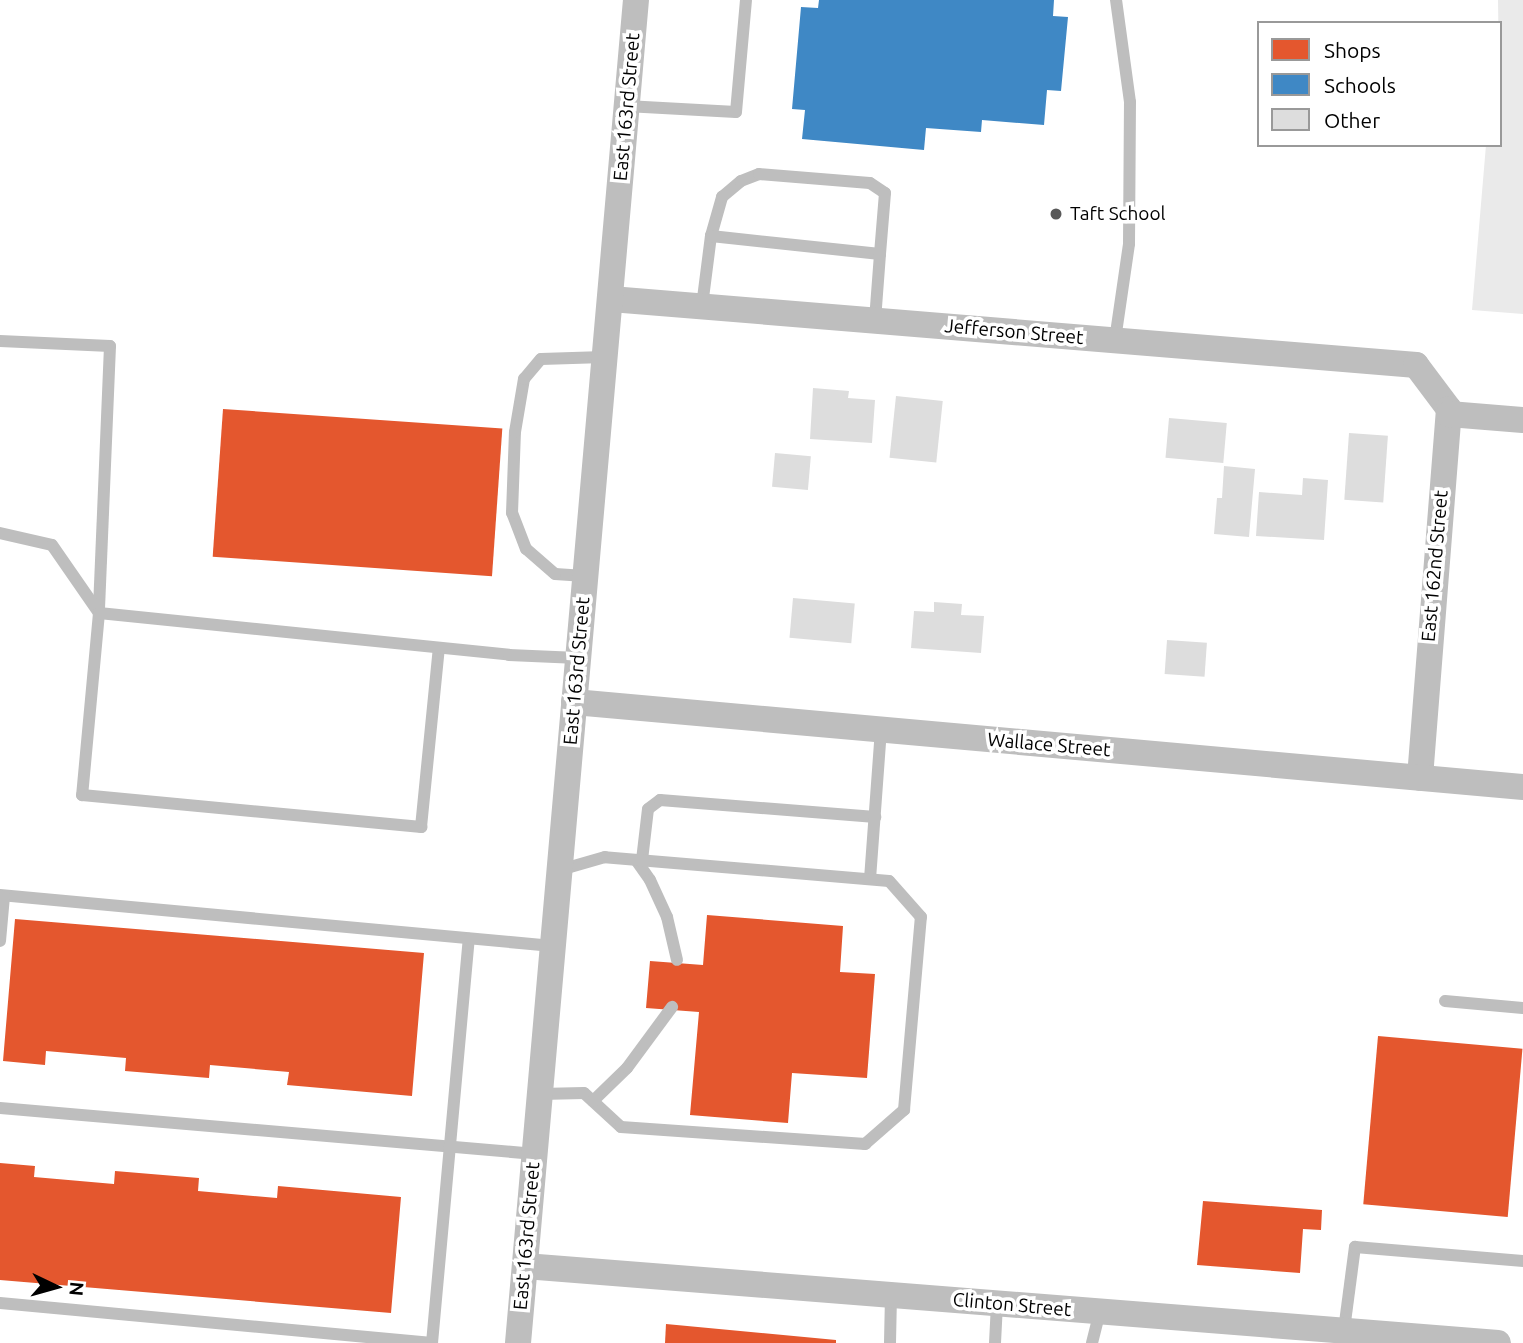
<!DOCTYPE html>
<style>
body{margin:0}
#map{position:relative;width:1523px;height:1343px;overflow:hidden;background:#fff;font-family:Ubuntu,sans-serif}
div>[style]{position:absolute}
.green>*{inset:0;background:#eaeaea}
.shops>*{inset:0;background:#e4572e;transform-origin:0 0}
.schools>*{inset:0;background:#3f88c5}
.building>*{inset:0;background:#ddd;transform-origin:0 0}
.lane>*{height:12px;margin:-6px;padding:0 6px;transform-origin:6px;border-radius:6px;background:#bebebe}
.street>*{height:26px;margin:-13px;padding:0 13px;transform-origin:13px;border-radius:13px;background:#bebebe}
.dots>*{width:19px;height:19px;translate:-50% -50%;box-sizing:border-box;border:4px solid #fff;border-radius:50%}
span{translate:-50% -50%;white-space:nowrap;text-align:center;line-height:1.15;-webkit-text-stroke:7px #fff;paint-order:stroke}
.street-label{font-size:19px;color:#000}
.poi-label{font-size:19px;color:#000}
.left{translate:0 -50%;text-align:left}
.legend{position:absolute;left:1257px;top:21px;width:245px;height:126px;box-sizing:border-box;background:#fff;border:2px solid #999;margin:0;padding:9px 12px;list-style:none;font-size:21px;color:#000}
.legend li{display:flex;align-items:center;gap:14px;height:35px}
.legend b{width:35px;border:2px solid #999}
.north{position:absolute;left:21px;top:1252px;width:70px;height:70px;-webkit-text-stroke:5px #fff;paint-order:stroke;rotate:95deg;font-size:19px;font-weight:700;line-height:28px;text-align:center;color:#000}
.north::after{content:'';display:block;margin:auto;width:24px;height:32px;background:#000;clip-path:polygon(50% 0,100% 100%,50% 72%,0 100%)}
</style>
<div id="map">
<div class="green">
<div style="clip-path:polygon(1498px 0,1523px 0,1523px 314px,1472px 310px,1486px 145px,1500px 145px)"></div>
</div>
<div class="shops">
<div style="left:223px;top:409px;width:280px;height:148px;rotate:4deg"></div>
<div style="clip-path:polygon(707px 915px,843px 926px,840px 972px,875px 974px,867px 1078px,792px 1073px,788px 1123px,690px 1115px,699px 1012px,646px 1008px,650px 961px,703px 965px)"></div>
<div style="clip-path:polygon(15px 919px,424px 953px,412px 1096px,287px 1085px,289px 1072px,210px 1065px,209px 1078px,125px 1071px,126px 1058px,46px 1051px,45px 1065px,3px 1061px)"></div>
<div style="left:1378px;top:1036px;width:145px;height:169px;rotate:5deg"></div>
<div style="clip-path:polygon(0 1163px,35px 1166px,34px 1177px,114px 1184px,115px 1171px,199px 1178px,198px 1191px,277px 1198px,278px 1186px,401px 1197px,391px 1313px,0 1280px)"></div>
<div style="clip-path:polygon(1203px 1201px,1322px 1210px,1321px 1230px,1303px 1229px,1300px 1273px,1197px 1265px)"></div>
<div style="clip-path:polygon(666px 1324px,836px 1340px,836px 1343px,665px 1343px)"></div>
</div>
<div class="schools">
<div style="clip-path:polygon(819px 0,1054px 0,1053px 16px,1068px 17px,1061px 91px,1047px 90px,1044px 125px,982px 120px,981px 132px,926px 128px,924px 150px,802px 139px,805px 110px,792px 109px,801px 7px,818px 8px)"></div>
</div>
<div class="building">
<div style="clip-path:polygon(813px 388px,849px 391px,848px 398px,875px 400px,872px 443px,810px 439px)"></div>
<div style="left:896px;top:396px;width:47px;height:62px;rotate:6deg"></div>
<div style="left:1169px;top:418px;width:58px;height:40px;rotate:5deg"></div>
<div style="left:1349px;top:433px;width:39px;height:67px;rotate:4deg"></div>
<div style="left:775px;top:453px;width:36px;height:34px;rotate:5deg"></div>
<div style="clip-path:polygon(1224px 466px,1255px 469px,1249px 537px,1214px 534px,1217px 498px,1222px 498px)"></div>
<div style="clip-path:polygon(1303px 478px,1328px 480px,1324px 540px,1256px 536px,1259px 492px,1302px 495px)"></div>
<div style="left:793px;top:598px;width:62px;height:40px;rotate:5deg"></div>
<div style="clip-path:polygon(934px 602px,962px 604px,961px 615px,984px 616px,981px 653px,911px 648px,914px 611px,934px 612px)"></div>
<div style="left:1167px;top:640px;width:40px;height:34px;rotate:4deg"></div>
</div>
<div class="lane">
<div style="left:626px;top:106px;width:110px;rotate:3.1deg"></div>
<div style="left:736px;top:112px;width:112px;rotate:-84.9deg"></div>
<div style="left:711px;top:236px;width:41px;rotate:-74.2deg"></div>
<div style="left:722px;top:197px;width:25px;rotate:-40deg"></div>
<div style="left:741px;top:181px;width:19px;rotate:-21deg"></div>
<div style="left:759px;top:174px;width:111px;rotate:4.6deg"></div>
<div style="left:870px;top:183px;width:18px;rotate:34deg"></div>
<div style="left:885px;top:193px;width:61px;rotate:94.7deg"></div>
<div style="left:702px;top:306px;width:71px;rotate:-82.7deg"></div>
<div style="left:711px;top:236px;width:170px;rotate:6.1deg"></div>
<div style="left:880px;top:254px;width:67px;rotate:94.3deg"></div>
<div style="left:1115px;top:340px;width:97px;rotate:-81.7deg"></div>
<div style="left:1129px;top:244px;width:142px;rotate:-89.6deg"></div>
<div style="left:1130px;top:102px;width:103px;rotate:-97.8deg"></div>
<div style="left:0;top:341px;width:110px;rotate:2.6deg"></div>
<div style="left:110px;top:346px;width:267px;rotate:92.4deg"></div>
<div style="left:99px;top:613px;width:183px;rotate:95.3deg"></div>
<div style="left:82px;top:795px;width:341px;rotate:5.4deg"></div>
<div style="left:421px;top:827px;width:180px;rotate:-84.3deg"></div>
<div style="left:0;top:533px;width:53px;rotate:13deg"></div>
<div style="left:52px;top:545px;width:83px;rotate:55.3deg"></div>
<div style="left:99px;top:613px;width:412px;rotate:5.8deg"></div>
<div style="left:509px;top:655px;width:69px;rotate:2.5deg"></div>
<div style="left:585px;top:576px;width:30px;rotate:-176deg"></div>
<div style="left:555px;top:574px;width:38px;rotate:-139deg"></div>
<div style="left:526px;top:549px;width:39px;rotate:-111deg"></div>
<div style="left:512px;top:513px;width:81px;rotate:-87.9deg"></div>
<div style="left:515px;top:432px;width:54px;rotate:-80.4deg"></div>
<div style="left:524px;top:379px;width:26px;rotate:-50deg"></div>
<div style="left:541px;top:359px;width:63px;rotate:-1.8deg"></div>
<div style="left:636px;top:860px;width:24px;rotate:55deg"></div>
<div style="left:650px;top:880px;width:41px;rotate:65.3deg"></div>
<div style="left:667px;top:917px;width:44px;rotate:76.9deg"></div>
<div style="left:642px;top:860px;width:51px;rotate:-83.3deg"></div>
<div style="left:648px;top:809px;width:15px;rotate:-37deg"></div>
<div style="left:660px;top:800px;width:216px;rotate:4.5deg"></div>
<div style="left:870px;top:879px;width:149px;rotate:-85.8deg"></div>
<div style="left:0;top:895px;width:555px;rotate:5.27deg"></div>
<div style="left:0;top:941px;width:45px;rotate:-84.9deg"></div>
<div style="left:1445px;top:1001px;width:78px;rotate:5.1deg"></div>
<div style="left:540px;top:1094px;width:44px;rotate:-1.3deg"></div>
<div style="left:584px;top:1093px;width:50px;rotate:42.6deg"></div>
<div style="left:621px;top:1127px;width:245px;rotate:4deg"></div>
<div style="left:865px;top:1144px;width:52px;rotate:-41.1deg"></div>
<div style="left:904px;top:1110px;width:194px;rotate:-85deg"></div>
<div style="left:921px;top:917px;width:48px;rotate:-131.6deg"></div>
<div style="left:889px;top:881px;width:285px;rotate:-175.2deg"></div>
<div style="left:605px;top:857px;width:47px;rotate:163.9deg"></div>
<div style="left:593px;top:1101px;width:47px;rotate:-44.1deg"></div>
<div style="left:627px;top:1068px;width:76px;rotate:-53.6deg"></div>
<div style="left:0;top:1108px;width:537px;rotate:4.91deg"></div>
<div style="left:0;top:1303px;width:434px;rotate:5.3deg"></div>
<div style="left:432px;top:1343px;width:406px;rotate:-84.8deg"></div>
<div style="left:1344px;top:1330px;width:84px;rotate:-82.5deg"></div>
<div style="left:1355px;top:1247px;width:169px;rotate:4.8deg"></div>
<div style="left:890px;top:1343px;width:48px;rotate:-88.8deg"></div>
<div style="left:995px;top:1343px;width:40px;rotate:-87.1deg"></div>
<div style="left:1092px;top:1343px;width:32px;rotate:-76deg"></div>
</div>
<div class="street">
<div style="left:611px;top:299px;width:808px;rotate:4.69deg"></div>
<div style="left:1416px;top:365px;width:55px;rotate:53.1deg"></div>
<div style="left:1449px;top:409px;width:370px;rotate:94.5deg"></div>
<div style="left:1449px;top:414px;width:74px;rotate:4.6deg"></div>
<div style="left:574px;top:702px;width:953px;rotate:5.12deg"></div>
<div style="left:525px;top:1266px;width:976px;rotate:4.52deg"></div>
<div style="left:518px;top:1343px;width:1348px;rotate:-84.98deg"></div>
</div>
<div class="dots">
<div style="left:1056px;top:214px;background:#595959"></div>
</div>
<div class="street-label">
<span style="left:627px;top:107px;rotate:-85deg">East 163rd Street</span>
<span style="left:1014px;top:332px;rotate:5deg">Jefferson Street</span>
<span style="left:1435px;top:566px;rotate:-85deg">East 162nd Street</span>
<span style="left:577px;top:671px;rotate:-85deg">East 163rd Street</span>
<span style="left:1049px;top:745px;rotate:5deg">Wallace Street</span>
<span style="left:527px;top:1236px;rotate:-85deg">East 163rd Street</span>
<span style="left:1012px;top:1305px;rotate:5deg">Clinton Street</span>
</div>
<div class="poi-label">
<span class="left" style="left:1070px;top:214px">Taft School</span>
</div>
<ul class="legend">
<li><b style="height:19px;background:#e4572e"></b>Shops</li>
<li><b style="height:19px;background:#3f88c5"></b>Schools</li>
<li><b style="height:19px;background:#ddd"></b>Other</li>
</ul>
<div class="north">N</div>
</div>
